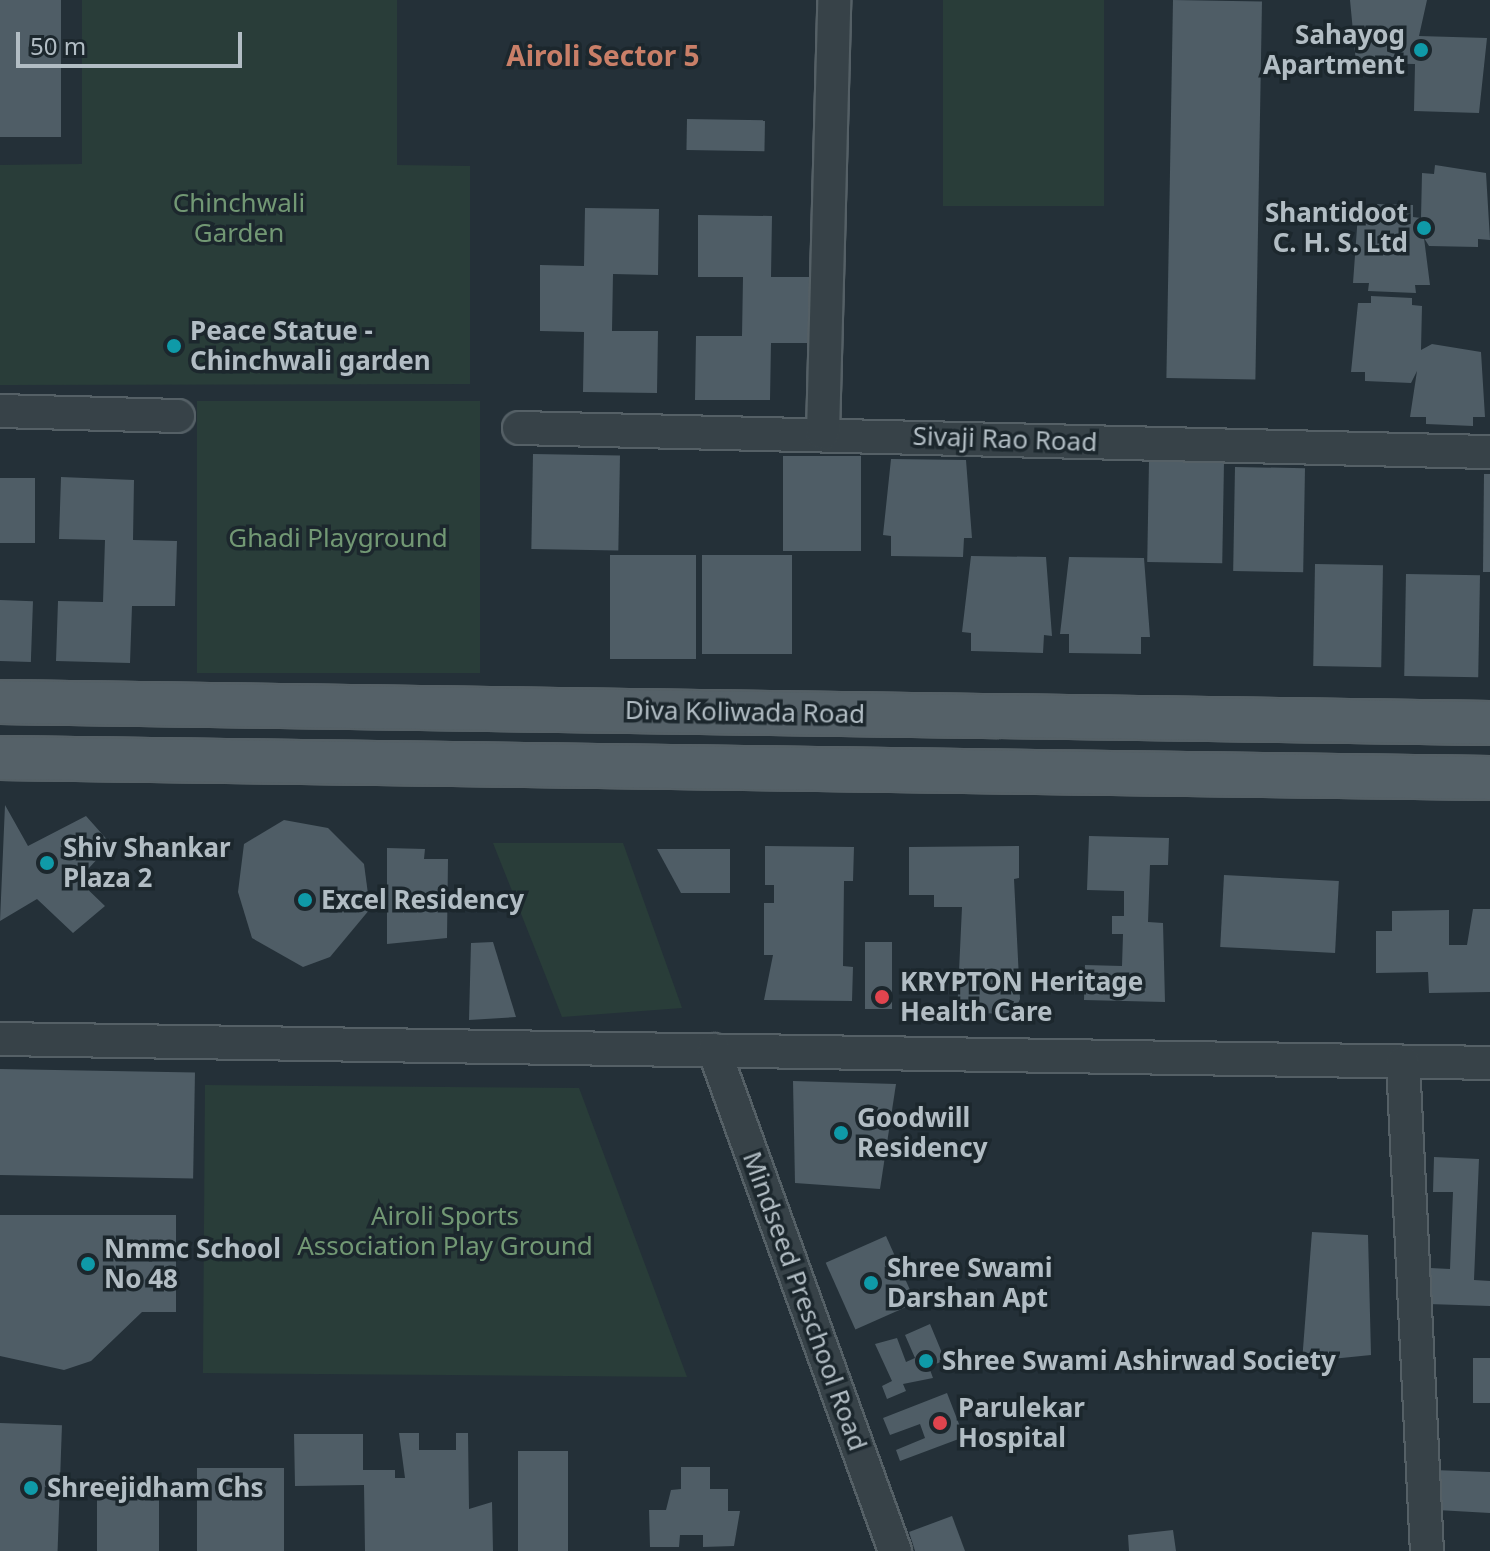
<!DOCTYPE html>
<style>
body{margin:0}
#map{position:relative;width:1490px;height:1551px;overflow:hidden;background:#243038;font-family:"Noto Sans",sans-serif}
div>[style]{position:absolute}
.green>*{inset:0;background:#293d39;transform-origin:0 0}
.building>*{inset:0;background:#4f5d66;transform-origin:0 0}
.roads{filter:drop-shadow(2px 0 #556066) drop-shadow(-2px 0 #556066) drop-shadow(0 2px #556066) drop-shadow(0 -2px #556066)}
.minor>*{height:32px;margin:-16px;padding:0 16px;transform-origin:16px;border-radius:16px;background:#374248}
.major>*{height:42px;margin:-21px;padding:0 21px;transform-origin:21px;border-radius:21px;background:#556168}
.dots>*{width:22px;height:22px;translate:-50% -50%;box-sizing:border-box;border:4px solid #1c272d;border-radius:50%}
span{translate:-50% -50%;white-space:nowrap;text-align:center;line-height:1.15;-webkit-text-stroke:7px #1c272d;paint-order:stroke}
.poi-label{font-size:26px;color:#b2bdc4;font-weight:700}
.right{translate:-100% -50%;text-align:right}
.left{translate:0 -50%;text-align:left}
.park-label{font-size:26px;color:#729874}
.street-label{font-size:26px;color:#b2bdc4}
.neighbourhood-label{font-size:28px;color:#c97f68;font-weight:700}
.scale{position:absolute;left:16px;top:32px;width:226px;height:36px;box-sizing:border-box;border:4px solid #b2bdc4;border-top:0;padding-left:10px;font-size:24px;line-height:28px;white-space:nowrap;color:#b2bdc4;-webkit-text-stroke:6px #1c272d;paint-order:stroke}
</style>
<div id="map">
<div class="green">
<div style="clip-path:polygon(82px 0,397px 0,397px 165px,470px 166px,470px 384px,0 385px,0 165px,82px 164px)"></div>
<div style="left:943px;top:0;width:161px;height:206px"></div>
<div style="left:197px;top:401px;width:283px;height:272px"></div>
<div style="clip-path:polygon(493px 843px,623px 843px,682px 1008px,562px 1017px)"></div>
<div style="clip-path:polygon(205px 1085px,579px 1088px,687px 1377px,203px 1373px)"></div>
</div>
<div class="building">
<div style="left:0;top:0;width:61px;height:137px"></div>
<div style="left:1173px;top:0;width:89px;height:378px;rotate:1deg"></div>
<div style="clip-path:polygon(1350px 0,1427px 0,1419px 36px,1487px 38px,1479px 113px,1414px 111px,1415px 64px,1356px 63px)"></div>
<div style="left:687px;top:119px;width:78px;height:31px;rotate:1deg"></div>
<div style="clip-path:polygon(1435px 165px,1486px 173px,1490px 240px,1478px 239px,1478px 247px,1429px 246px,1424px 238px,1430px 285px,1415px 285px,1416px 293px,1368px 291px,1369px 283px,1353px 283px,1358px 214px,1377px 214px,1377px 204px,1413px 205px,1413px 217px,1421px 218px,1422px 173px,1434px 174px)"></div>
<div style="clip-path:polygon(585px 208px,659px 209px,658px 275px,613px 274px,612px 331px,658px 331px,657px 393px,583px 392px,584px 332px,540px 331px,540px 265px,584px 266px)"></div>
<div style="clip-path:polygon(698px 215px,772px 216px,771px 277px,816px 277px,814px 343px,771px 343px,770px 400px,695px 400px,696px 336px,742px 336px,743px 277px,698px 277px)"></div>
<div style="clip-path:polygon(1371px 296px,1412px 298px,1412px 305px,1422px 306px,1421px 350px,1432px 344px,1481px 352px,1485px 417px,1473px 417px,1473px 426px,1426px 424px,1426px 417px,1410px 417px,1417px 371px,1411px 383px,1365px 381px,1365px 372px,1351px 372px,1358px 303px,1371px 303px)"></div>
<div style="left:533px;top:454px;width:87px;height:95px;rotate:1deg"></div>
<div style="left:783px;top:456px;width:78px;height:95px"></div>
<div style="clip-path:polygon(891px 459px,966px 460px,972px 538px,964px 538px,963px 557px,891px 556px,891px 536px,883px 535px)"></div>
<div style="left:1149px;top:461px;width:75px;height:101px;rotate:1deg"></div>
<div style="left:1235px;top:467px;width:70px;height:104px;rotate:1deg"></div>
<div style="clip-path:polygon(1484px 474px,1490px 474px,1490px 572px,1483px 572px)"></div>
<div style="clip-path:polygon(61px 477px,134px 480px,133px 540px,177px 541px,175px 606px,132px 606px,130px 663px,56px 661px,58px 601px,103px 602px,105px 540px,59px 539px)"></div>
<div style="left:0;top:478px;width:35px;height:65px"></div>
<div style="left:610px;top:555px;width:86px;height:104px"></div>
<div style="left:702px;top:555px;width:90px;height:99px"></div>
<div style="clip-path:polygon(971px 556px,1046px 557px,1052px 636px,1044px 635px,1043px 653px,971px 651px,971px 633px,962px 632px)"></div>
<div style="clip-path:polygon(1069px 557px,1144px 558px,1150px 637px,1141px 637px,1141px 654px,1069px 653px,1069px 634px,1060px 634px)"></div>
<div style="left:1315px;top:564px;width:68px;height:102px;rotate:1deg"></div>
<div style="left:1406px;top:574px;width:74px;height:102px;rotate:1deg"></div>
<div style="left:0;top:600px;width:33px;height:61px;rotate:2deg"></div>
<div style="clip-path:polygon(5px 805px,28px 846px,86px 816px,111px 844px,78px 880px,105px 906px,73px 933px,37px 899px,0 921px)"></div>
<div style="clip-path:polygon(284px 820px,328px 828px,364px 864px,370px 909px,330px 957px,303px 967px,252px 938px,238px 892px,244px 844px)"></div>
<div style="clip-path:polygon(1089px 836px,1169px 838px,1168px 865px,1150px 865px,1148px 922px,1163px 923px,1165px 1002px,1084px 1000px,1085px 965px,1122px 966px,1123px 934px,1112px 934px,1112px 916px,1124px 916px,1124px 891px,1087px 890px)"></div>
<div style="clip-path:polygon(765px 846px,854px 847px,853px 881px,844px 881px,843px 966px,853px 967px,852px 1001px,764px 1000px,773px 955px,764px 955px,764px 903px,774px 903px,774px 885px,765px 885px)"></div>
<div style="clip-path:polygon(1019px 846px,1019px 878px,1014px 879px,1020px 999px,1014px 1013px,957px 1014px,962px 907px,934px 907px,934px 895px,909px 895px,909px 847px)"></div>
<div style="clip-path:polygon(387px 848px,425px 849px,424px 859px,448px 859px,447px 938px,387px 944px)"></div>
<div style="clip-path:polygon(657px 849px,730px 849px,730px 893px,681px 893px)"></div>
<div style="left:1224px;top:875px;width:115px;height:72px;rotate:3deg"></div>
<div style="clip-path:polygon(1473px 909px,1490px 909px,1490px 992px,1429px 993px,1428px 972px,1376px 973px,1376px 931px,1392px 931px,1392px 911px,1449px 910px,1449px 945px,1467px 945px)"></div>
<div style="clip-path:polygon(493px 942px,516px 1017px,469px 1020px,471px 943px)"></div>
<div style="left:865px;top:942px;width:27px;height:67px"></div>
<div style="left:0;top:1069px;width:195px;height:106px;rotate:1deg"></div>
<div style="clip-path:polygon(793px 1081px,896px 1084px,880px 1189px,795px 1183px)"></div>
<div style="clip-path:polygon(1434px 1157px,1479px 1159px,1474px 1280px,1490px 1281px,1490px 1306px,1428px 1304px,1430px 1268px,1450px 1269px,1453px 1192px,1433px 1192px)"></div>
<div style="clip-path:polygon(0 1215px,176px 1215px,176px 1312px,142px 1312px,91px 1361px,64px 1370px,0 1356px)"></div>
<div style="clip-path:polygon(1312px 1232px,1368px 1235px,1371px 1355px,1302px 1362px)"></div>
<div style="left:886px;top:1236px;width:73px;height:66px;rotate:66deg"></div>
<div style="clip-path:polygon(930px 1324px,945px 1360px,929px 1367px,933px 1378px,903px 1384px,906px 1391px,887px 1399px,882px 1386px,892px 1381px,875px 1344px,897px 1338px,906px 1362px,915px 1358px,905px 1335px)"></div>
<div style="left:1473px;top:1358px;width:17px;height:45px"></div>
<div style="clip-path:polygon(947px 1393px,964px 1437px,900px 1461px,896px 1450px,925px 1438px,920px 1424px,890px 1435px,883px 1418px)"></div>
<div style="left:0;top:1423px;width:62px;height:128px;rotate:2deg"></div>
<div style="clip-path:polygon(399px 1433px,419px 1433px,419px 1450px,456px 1450px,456px 1433px,468px 1433px,469px 1509px,492px 1502px,493px 1551px,365px 1551px,364px 1485px,295px 1486px,294px 1434px,363px 1434px,363px 1470px,395px 1470px,395px 1478px,405px 1478px)"></div>
<div style="left:518px;top:1451px;width:50px;height:100px"></div>
<div style="clip-path:polygon(681px 1467px,710px 1467px,710px 1489px,728px 1489px,728px 1511px,740px 1511px,734px 1546px,703px 1547px,703px 1535px,680px 1535px,679px 1547px,650px 1547px,649px 1510px,666px 1510px,671px 1490px,681px 1489px)"></div>
<div style="left:197px;top:1468px;width:87px;height:83px"></div>
<div style="clip-path:polygon(1433px 1470px,1490px 1472px,1490px 1513px,1437px 1510px)"></div>
<div style="left:97px;top:1480px;width:62px;height:71px"></div>
<div style="clip-path:polygon(952px 1516px,965px 1551px,915px 1551px,909px 1532px)"></div>
<div style="clip-path:polygon(1173px 1530px,1176px 1551px,1129px 1551px,1128px 1535px)"></div>
</div>
<div class="roads">
<div class="minor">
<div style="left:0;top:411px;width:178px;rotate:1.6deg"></div>
<div style="left:519px;top:428px;width:971px;rotate:1.42deg"></div>
<div style="left:823px;top:433px;width:433px;rotate:-88.5deg"></div>
<div style="left:0;top:1039px;width:1490px;rotate:0.92deg"></div>
<div style="left:714px;top:1050px;width:533px;rotate:70.14deg"></div>
<div style="left:1403px;top:1062px;width:490px;rotate:87.2deg"></div>
</div>
<div class="major">
<div style="left:0;top:702px;width:1490px;rotate:0.81deg"></div>
<div style="left:0;top:758px;width:1490px;rotate:0.77deg"></div>
</div>
</div>
<div class="dots">
<div style="left:1421px;top:50px;background:#0f9aa8"></div>
<div style="left:1424px;top:228px;background:#0f9aa8"></div>
<div style="left:174px;top:346px;background:#0f9aa8"></div>
<div style="left:47px;top:863px;background:#0f9aa8"></div>
<div style="left:305px;top:900px;background:#0f9aa8"></div>
<div style="left:882px;top:997px;background:#e0444e"></div>
<div style="left:841px;top:1133px;background:#0f9aa8"></div>
<div style="left:88px;top:1264px;background:#0f9aa8"></div>
<div style="left:871px;top:1283px;background:#0f9aa8"></div>
<div style="left:926px;top:1361px;background:#0f9aa8"></div>
<div style="left:940px;top:1423px;background:#e0444e"></div>
<div style="left:31px;top:1488px;background:#0f9aa8"></div>
</div>
<div class="poi-label">
<span class="right" style="left:1405px;top:50px">Sahayog<br>Apartment</span>
<span class="right" style="left:1408px;top:228px">Shantidoot<br>C. H. S. Ltd</span>
<span class="left" style="left:190px;top:346px">Peace Statue -<br>Chinchwali garden</span>
<span class="left" style="left:63px;top:863px">Shiv Shankar<br>Plaza 2</span>
<span class="left" style="left:321px;top:900px">Excel Residency</span>
<span class="left" style="left:900px;top:997px">KRYPTON Heritage<br>Health Care</span>
<span class="left" style="left:857px;top:1133px">Goodwill<br>Residency</span>
<span class="left" style="left:104px;top:1264px">Nmmc School<br>No 48</span>
<span class="left" style="left:887px;top:1283px">Shree Swami<br>Darshan Apt</span>
<span class="left" style="left:942px;top:1361px">Shree Swami Ashirwad Society</span>
<span class="left" style="left:958px;top:1423px">Parulekar<br>Hospital</span>
<span class="left" style="left:47px;top:1488px">Shreejidham Chs</span>
</div>
<div class="park-label">
<span style="left:239px;top:218px">Chinchwali<br>Garden</span>
<span style="left:338px;top:538px">Ghadi Playground</span>
<span style="left:445px;top:1231px">Airoli Sports<br>Association Play Ground</span>
</div>
<div class="street-label">
<span style="left:1005px;top:439px;rotate:2deg">Sivaji Rao Road</span>
<span style="left:745px;top:712px;rotate:1deg">Diva Koliwada Road</span>
<span style="left:805px;top:1301px;rotate:70deg">Mindseed Preschool Road</span>
</div>
<div class="neighbourhood-label">
<span style="left:603px;top:55px">Airoli Sector 5</span>
</div>
<div class="scale">50 m</div>
</div>
